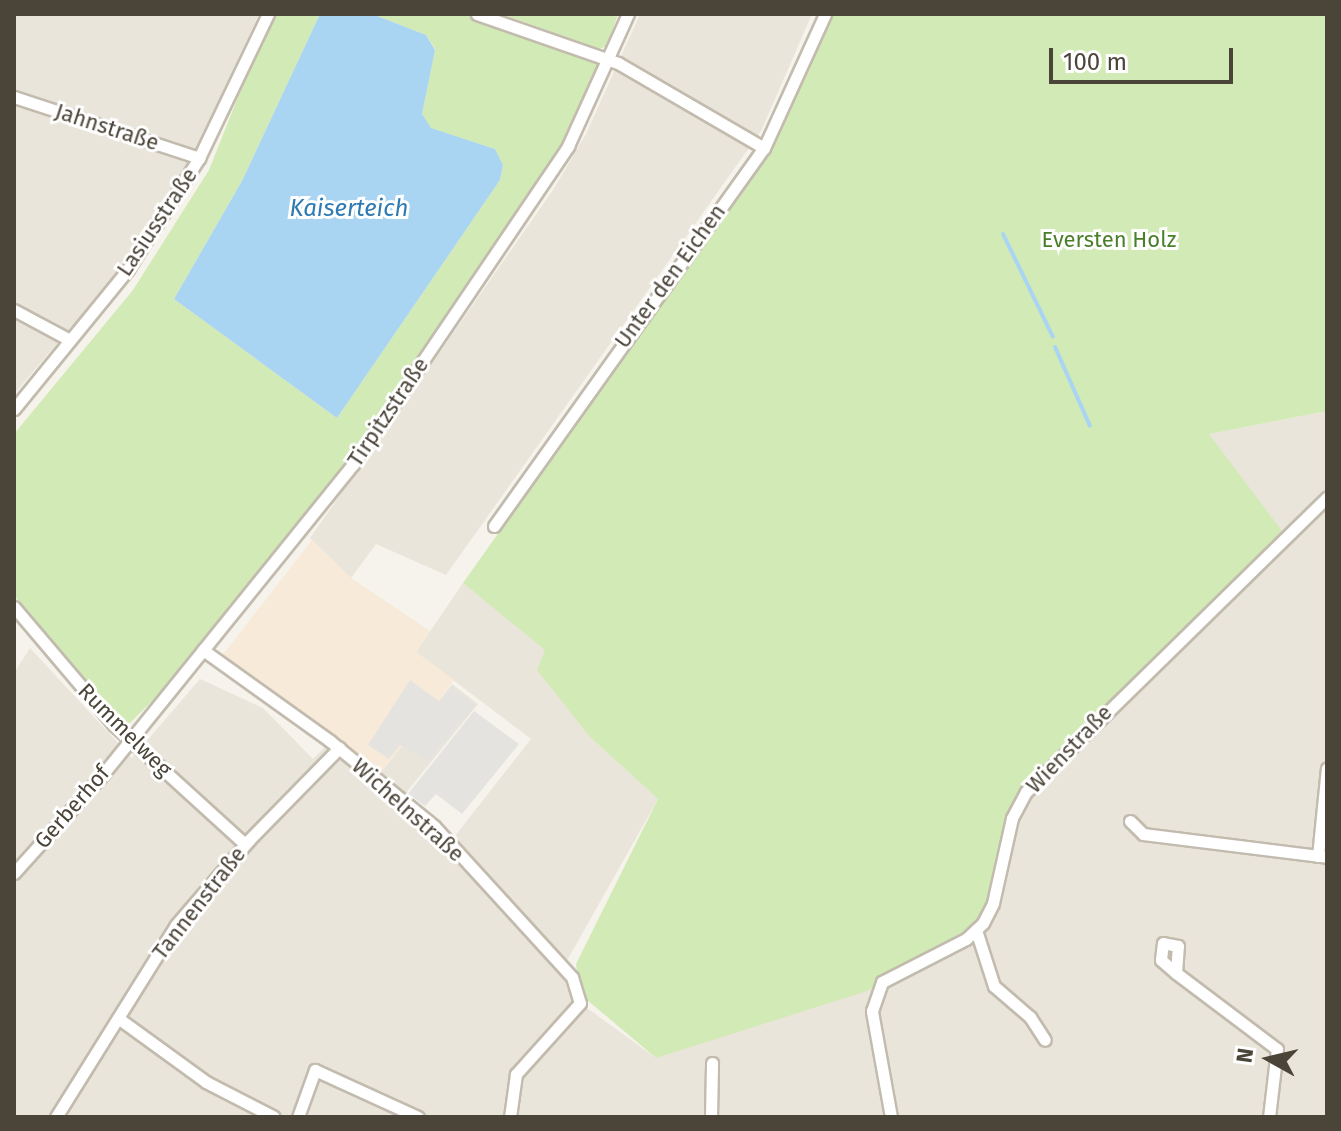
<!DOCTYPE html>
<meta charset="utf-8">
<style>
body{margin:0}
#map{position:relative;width:1341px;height:1131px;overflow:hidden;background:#f6f3ec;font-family:"Fira Sans",sans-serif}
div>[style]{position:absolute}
.residential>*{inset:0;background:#eae5da}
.commercial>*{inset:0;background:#f7ead8}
.green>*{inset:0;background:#d2eab5}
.parking>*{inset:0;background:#e5e3e0}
.water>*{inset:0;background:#a9d4f2}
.stream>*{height:4px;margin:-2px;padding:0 2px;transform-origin:2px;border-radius:2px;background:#a9d4f2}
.roads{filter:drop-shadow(2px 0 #c2bbae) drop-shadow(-2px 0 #c2bbae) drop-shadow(0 2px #c2bbae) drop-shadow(0 -2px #c2bbae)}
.minor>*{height:11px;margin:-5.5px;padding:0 5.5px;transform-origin:5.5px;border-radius:5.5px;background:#fff}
span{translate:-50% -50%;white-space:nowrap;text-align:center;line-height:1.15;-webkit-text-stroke:6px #fff;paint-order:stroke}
.street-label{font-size:22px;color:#4b4439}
.park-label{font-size:22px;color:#4a7f2a}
.water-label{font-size:24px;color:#2e7ab2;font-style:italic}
.frame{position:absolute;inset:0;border:16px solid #4b4439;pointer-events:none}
.north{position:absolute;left:1229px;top:1019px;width:80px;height:80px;-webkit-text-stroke:6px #fff;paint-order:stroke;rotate:278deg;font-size:22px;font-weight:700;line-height:32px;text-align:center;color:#4b4439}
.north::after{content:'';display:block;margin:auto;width:28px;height:36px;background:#4b4439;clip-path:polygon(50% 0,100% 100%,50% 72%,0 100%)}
.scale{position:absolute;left:1049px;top:48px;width:184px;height:36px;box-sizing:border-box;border:4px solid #4b4439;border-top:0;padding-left:10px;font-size:24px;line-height:28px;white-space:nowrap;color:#4b4439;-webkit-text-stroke:6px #fff;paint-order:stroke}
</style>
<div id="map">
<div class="residential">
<div style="clip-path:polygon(14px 14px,259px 14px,197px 147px,123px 266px,14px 394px)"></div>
<div style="clip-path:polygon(640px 14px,812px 14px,761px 131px,446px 575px,376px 544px,351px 578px,310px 538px,553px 190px,586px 134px)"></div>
<div style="clip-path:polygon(1327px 411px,1327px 1117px,14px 1117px,14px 673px,30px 648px,132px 758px,200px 679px,263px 708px,313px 759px,331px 741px,376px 778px,452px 684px,478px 704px,401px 799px,451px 841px,531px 739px,416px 652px,463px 583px,546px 650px,590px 737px,658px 799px,564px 966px,580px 1003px,656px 1058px,1017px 805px,1279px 529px,1208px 434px)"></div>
</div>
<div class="commercial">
<div style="clip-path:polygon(312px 540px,351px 578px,430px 631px,416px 652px,454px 680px,376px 778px,218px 661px)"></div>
</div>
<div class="green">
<div style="clip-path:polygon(271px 14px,320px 14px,242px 181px,174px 299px,337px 418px,500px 180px,503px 165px,495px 149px,430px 128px,422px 114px,435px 49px,426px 35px,372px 14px,490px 14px,610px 60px,589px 108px,353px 464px,203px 650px,128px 725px,121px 723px,14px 595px,14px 434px,133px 290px,209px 170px)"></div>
<div style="clip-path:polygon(502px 14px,618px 14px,607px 46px,599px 49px)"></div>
<div style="clip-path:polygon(830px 14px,1327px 14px,1327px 411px,1209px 434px,1285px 535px,1026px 792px,983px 923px,867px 991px,656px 1058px,580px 994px,576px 964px,658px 799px,590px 737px,537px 670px,545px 650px,463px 583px,771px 149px)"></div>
</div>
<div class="parking">
<div style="clip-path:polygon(410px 680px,440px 702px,452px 687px,475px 705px,429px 761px,400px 745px,389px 759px,368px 745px)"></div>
<div style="clip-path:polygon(474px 711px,519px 744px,462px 814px,436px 794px,425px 806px,408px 794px)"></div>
</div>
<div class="water">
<div style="clip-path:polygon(320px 14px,372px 14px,426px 35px,435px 50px,422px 114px,431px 128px,495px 149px,503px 165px,500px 180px,337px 418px,174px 299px,242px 181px)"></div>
</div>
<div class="stream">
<div style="left:1003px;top:234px;width:114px;rotate:64.1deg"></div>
<div style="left:1055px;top:347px;width:86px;rotate:66.1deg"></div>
</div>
<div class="roads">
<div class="minor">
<div style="left:477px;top:14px;width:149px;rotate:19.2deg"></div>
<div style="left:618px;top:63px;width:169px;rotate:30.2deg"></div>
<div style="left:14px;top:97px;width:195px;rotate:18.2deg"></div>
<div style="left:14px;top:310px;width:61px;rotate:28.2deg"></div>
<div style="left:14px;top:409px;width:181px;rotate:-50.8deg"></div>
<div style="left:128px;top:269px;width:132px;rotate:-57.4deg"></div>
<div style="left:199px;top:158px;width:160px;rotate:-64.4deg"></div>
<div style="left:494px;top:526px;width:465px;rotate:-54.5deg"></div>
<div style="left:764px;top:148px;width:147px;rotate:-65.5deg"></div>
<div style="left:14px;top:607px;width:155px;rotate:49.7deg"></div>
<div style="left:114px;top:725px;width:177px;rotate:42.3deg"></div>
<div style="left:203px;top:650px;width:156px;rotate:35.6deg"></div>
<div style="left:330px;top:741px;width:134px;rotate:39.3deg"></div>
<div style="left:434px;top:826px;width:205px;rotate:47.6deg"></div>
<div style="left:572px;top:977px;width:27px;rotate:73deg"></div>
<div style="left:580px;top:1003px;width:96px;rotate:132deg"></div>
<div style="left:516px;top:1074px;width:43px;rotate:97.9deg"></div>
<div style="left:1130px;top:821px;width:18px;rotate:45deg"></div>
<div style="left:1143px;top:834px;width:185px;rotate:7.1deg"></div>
<div style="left:1318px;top:856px;width:88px;rotate:-84.2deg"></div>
<div style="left:14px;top:873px;width:133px;rotate:-48deg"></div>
<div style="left:103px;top:774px;width:398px;rotate:-51.1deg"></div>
<div style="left:353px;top:464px;width:384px;rotate:-55.9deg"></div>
<div style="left:568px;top:146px;width:145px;rotate:-65.6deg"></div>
<div style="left:976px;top:930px;width:59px;rotate:72.2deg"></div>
<div style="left:994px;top:986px;width:48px;rotate:40.7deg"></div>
<div style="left:1030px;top:1017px;width:27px;rotate:57deg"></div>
<div style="left:1176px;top:973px;width:27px;rotate:-86deg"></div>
<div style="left:1178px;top:946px;width:15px;rotate:-169deg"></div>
<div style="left:1163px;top:943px;width:17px;rotate:97deg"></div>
<div style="left:1161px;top:960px;width:20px;rotate:41deg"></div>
<div style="left:1176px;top:973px;width:126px;rotate:37deg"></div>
<div style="left:1277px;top:1049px;width:68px;rotate:96.7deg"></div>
<div style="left:118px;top:1018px;width:109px;rotate:36deg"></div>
<div style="left:206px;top:1082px;width:76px;rotate:27.2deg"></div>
<div style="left:56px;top:1117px;width:226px;rotate:-58deg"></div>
<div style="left:176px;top:925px;width:112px;rotate:-49.3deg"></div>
<div style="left:249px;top:840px;width:129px;rotate:-45.6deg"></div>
<div style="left:298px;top:1117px;width:50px;rotate:-70.1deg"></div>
<div style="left:315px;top:1070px;width:113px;rotate:24.5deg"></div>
<div style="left:711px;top:1117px;width:54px;rotate:-88.9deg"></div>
<div style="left:891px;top:1117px;width:108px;rotate:-100.2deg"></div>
<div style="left:872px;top:1011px;width:31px;rotate:-71deg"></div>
<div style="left:882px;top:982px;width:94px;rotate:-27.1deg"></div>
<div style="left:966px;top:939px;width:23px;rotate:-43deg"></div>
<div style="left:983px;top:923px;width:22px;rotate:-63deg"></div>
<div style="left:993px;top:903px;width:87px;rotate:-77.4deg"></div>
<div style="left:1012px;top:818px;width:30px;rotate:-62deg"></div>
<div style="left:1026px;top:792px;width:421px;rotate:-44.4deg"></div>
</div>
</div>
<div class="street-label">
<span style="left:107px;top:127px;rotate:18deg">Jahnstraße</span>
<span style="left:157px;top:222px;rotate:-56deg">Lasiusstraße</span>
<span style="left:670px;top:276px;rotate:-54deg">Unter den Eichen</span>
<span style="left:388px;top:412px;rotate:-56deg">Tirpitzstraße</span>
<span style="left:125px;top:730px;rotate:45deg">Rummelweg</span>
<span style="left:1069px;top:749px;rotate:-46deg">Wienstraße</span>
<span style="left:72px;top:807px;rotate:-49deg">Gerberhof</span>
<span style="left:408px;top:810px;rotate:42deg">Wichelnstraße</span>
<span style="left:199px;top:903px;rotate:-52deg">Tannenstraße</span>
</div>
<div class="park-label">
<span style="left:1109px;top:240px">Eversten Holz</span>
</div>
<div class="water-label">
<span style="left:349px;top:209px">Kaiserteich</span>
</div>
<div class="frame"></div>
<div class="north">N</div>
<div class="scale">100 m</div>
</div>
